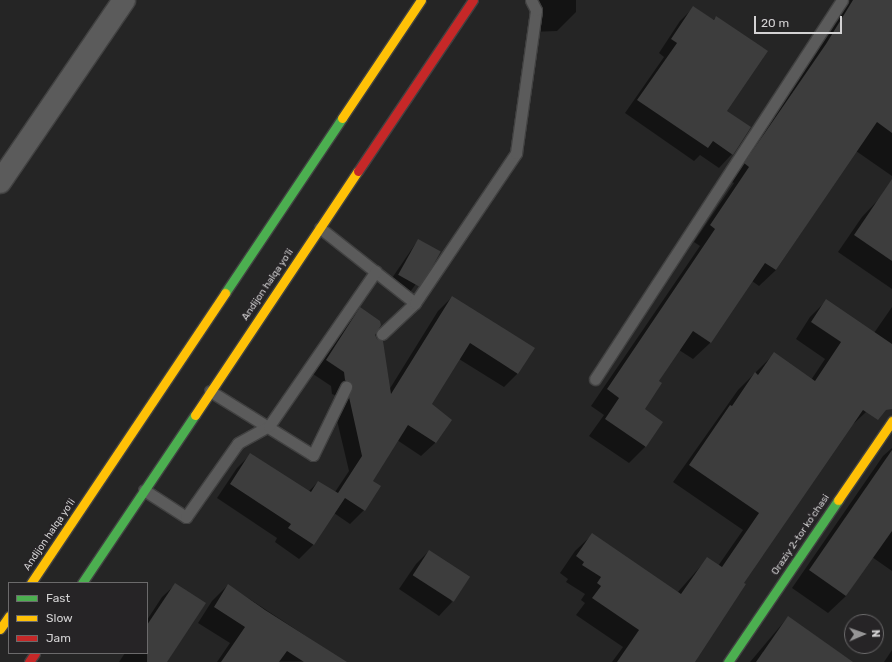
<!DOCTYPE html>
<meta charset="utf-8">
<style>
body{margin:0}
#map{position:relative;width:892px;height:662px;overflow:hidden;background:#252525;font-family:Rubik,sans-serif}
div>[style]{position:absolute}
.shadow>*{inset:0;background:#0007}
.building>*{inset:0;background:#3d3d3d;transform-origin:0 0}
.roads{filter:drop-shadow(1px 0 #414141) drop-shadow(-1px 0 #414141) drop-shadow(0 1px #414141) drop-shadow(0 -1px #414141)}
.lane>*{height:11px;margin:-5.5px;padding:0 5.5px;transform-origin:5.5px;border-radius:5.5px;background:#5b5b5b}
.street>*{height:22px;margin:-11px;padding:0 11px;transform-origin:11px;border-radius:11px;background:#5b5b5b}
.fast>*{height:9px;margin:-4.5px;padding:0 4.5px;transform-origin:4.5px;border-radius:4.5px;background:#4caf50}
.slow>*{height:9px;margin:-4.5px;padding:0 4.5px;transform-origin:4.5px;border-radius:4.5px;background:#ffc107}
.jam>*{height:9px;margin:-4.5px;padding:0 4.5px;transform-origin:4.5px;border-radius:4.5px;background:#c62828}
span{translate:-50% -50%;white-space:nowrap;text-align:center;line-height:1.15;-webkit-text-stroke:4px #262426;paint-order:stroke}
.street-label{font-size:10px;color:#d3d2d3}
.legend{position:absolute;left:8px;top:582px;width:140px;height:72px;box-sizing:border-box;background:#262426;border:1px solid #6b6a6b;margin:0;padding:5px 7px;list-style:none;font-size:12px;color:#d3d2d3}
.legend li{display:flex;align-items:center;gap:8px;height:20px}
.legend b{width:20px;border:1px solid #6b6a6b}
.north{position:absolute;left:844px;top:614px;width:40px;height:40px;box-sizing:border-box;background:#262426;border:1px solid #6b6a6b;border-radius:50%;rotate:88deg;font-size:11px;font-weight:700;line-height:16px;text-align:center;color:#d3d2d3}
.north::after{content:'';display:block;margin:auto;width:14px;height:18px;background:#969596;clip-path:polygon(50% 0,100% 100%,50% 72%,0 100%)}
.scale{position:absolute;left:754px;top:16px;width:88px;height:18px;box-sizing:border-box;border:2px solid #d3d2d3;border-top:0;padding-left:5px;font-size:12px;line-height:14px;white-space:nowrap;color:#d3d2d3;-webkit-text-stroke:3px #262426;paint-order:stroke}
</style>
<div id="map">
<div class="shadow">
<div style="clip-path:polygon(531px 0,576px 0,576px 12px,557px 31px,531px 32px)"></div>
<div style="clip-path:polygon(849px 0,892px 0,892px 176px,856px 151px,776px 270px,759px 286px,752px 281px,710px 343px,693px 359px,679px 350px,658px 382px,643px 409px,662px 422px,645px 447px,629px 463px,589px 436px,604px 415px,591px 406px,700px 246px,694px 242px,734px 183px,728px 180px,810px 62px)"></div>
<div style="clip-path:polygon(694px 7px,713px 20px,716px 17px,732px 154px,719px 168px,700px 155px,694px 161px,625px 113px,664px 57px,659px 53px,680px 21px)"></div>
<div style="clip-path:polygon(878px 200px,892px 209px,892px 289px,838px 252px,862px 217px)"></div>
<div style="clip-path:polygon(418px 240px,439px 253px,410px 292px,390px 281px)"></div>
<div style="clip-path:polygon(452px 297px,518px 373px,504px 387px,459px 359px,430px 404px,451px 420px,435px 443px,421px 456px,397px 440px,372px 481px,364px 510px,350px 524px,334px 513px,313px 545px,299px 559px,275px 542px,277px 538px,217px 498px,237px 468px,251px 454px,308px 492px,318px 482px,335px 492px,349px 471px,335px 412px,339px 397px,332px 394px,331px 386px,313px 374px,346px 322px,360px 308px,374px 335px,389px 390px,438px 311px)"></div>
<div style="clip-path:polygon(826px 301px,874px 333px,892px 307px,892px 373px,866px 412px,849px 428px,743px 583px,694px 662px,612px 662px,623px 647px,576px 615px,585px 603px,581px 600px,585px 594px,566px 582px,568px 579px,560px 573px,575px 551px,592px 535px,677px 593px,707px 559px,718px 566px,743px 530px,673px 482px,738px 390px,774px 354px,811px 380px,825px 359px,796px 339px,810px 317px)"></div>
<div style="clip-path:polygon(892px 448px,892px 571px,872px 557px,846px 596px,828px 613px,792px 588px,883px 456px)"></div>
<div style="clip-path:polygon(429px 551px,452px 602px,439px 616px,399px 589px,416px 564px)"></div>
<div style="clip-path:polygon(176px 584px,166px 662px,119px 662px,125px 653px,147px 653px,147px 620px,162px 597px)"></div>
<div style="clip-path:polygon(228px 585px,344px 661px,217px 662px,230px 643px,198px 623px,212px 601px)"></div>
<div style="clip-path:polygon(788px 617px,852px 662px,750px 662px)"></div>
<div style="clip-path:polygon(892px 650px,892px 662px,884px 662px)"></div>
</div>
<div class="building">
<div style="clip-path:polygon(853px 0,892px 0,892px 133px,877px 122px,776px 270px,765px 263px,711px 343px,693px 331px,659px 381px,662px 383px,645px 409px,663px 422px,646px 447px,605px 419px,619px 398px,607px 389px,715px 229px,710px 225px,749px 167px,744px 163px,826px 44px)"></div>
<div style="clip-path:polygon(693px 6px,714px 20px,716px 16px,768px 51px,727px 111px,751px 127px,733px 155px,713px 141px,708px 148px,637px 100px,677px 43px,671px 39px)"></div>
<div style="clip-path:polygon(892px 179px,892px 261px,854px 235px)"></div>
<div style="left:418px;top:239px;width:26px;height:41px;rotate:29deg"></div>
<div style="clip-path:polygon(452px 296px,535px 348px,518px 374px,470px 343px,432px 404px,452px 420px,436px 443px,408px 425px,373px 481px,381px 486px,365px 511px,345px 498px,314px 545px,288px 528px,291px 524px,230px 484px,250px 453px,311px 492px,318px 481px,338px 493px,362px 456px,349px 397px,352px 383px,345px 380px,344px 372px,326px 360px,360px 307px,380px 321px,381px 325px,375px 335px,377px 339px,383px 341px,391px 394px)"></div>
<div style="clip-path:polygon(826px 299px,892px 344px,892px 409px,886px 410px,878px 420px,863px 410px,744px 583px,746px 584px,695px 662px,617px 662px,639px 630px,592px 598px,601px 586px,597px 583px,601px 577px,582px 565px,584px 562px,576px 556px,592px 533px,681px 594px,707px 557px,722px 567px,759px 513px,689px 465px,730px 405px,732px 406px,755px 372px,758px 375px,774px 352px,815px 381px,841px 342px,811px 322px)"></div>
<div style="clip-path:polygon(892px 450px,892px 531px,846px 596px,809px 570px)"></div>
<div style="left:429px;top:550px;width:49px;height:30px;rotate:33deg"></div>
<div style="clip-path:polygon(175px 583px,206px 603px,167px 662px,147px 662px,147px 625px)"></div>
<div style="clip-path:polygon(228px 584px,265px 610px,347px 662px,304px 662px,287px 651px,279px 662px,221px 662px,245px 627px,214px 607px)"></div>
<div style="clip-path:polygon(788px 616px,853px 662px,756px 662px)"></div>
</div>
<div class="roads">
<div class="lane">
<div style="left:320px;top:228px;width:121px;rotate:38.3deg"></div>
<div style="left:382px;top:334px;width:45px;rotate:-43.2deg"></div>
<div style="left:415px;top:303px;width:181px;rotate:-56deg"></div>
<div style="left:516px;top:153px;width:144px;rotate:-82deg"></div>
<div style="left:536px;top:10px;width:11px;rotate:-117deg"></div>
<div style="left:595px;top:379px;width:452px;rotate:-56.9deg"></div>
<div style="left:210px;top:391px;width:121px;rotate:31.9deg"></div>
<div style="left:313px;top:455px;width:76px;rotate:-64.1deg"></div>
<div style="left:144px;top:490px;width:50px;rotate:32.7deg"></div>
<div style="left:186px;top:517px;width:90px;rotate:-54.9deg"></div>
<div style="left:238px;top:443px;width:35px;rotate:-29deg"></div>
<div style="left:269px;top:426px;width:188px;rotate:-55.4deg"></div>
</div>
<div class="street">
<div style="left:0;top:182px;width:220px;rotate:-55.7deg"></div>
</div>
<div class="fast">
<div style="left:225px;top:293px;width:211px;rotate:-56.2deg"></div>
<div style="left:82px;top:583px;width:202px;rotate:-56.1deg"></div>
<div style="left:728px;top:662px;width:196px;rotate:-55.8deg"></div>
</div>
<div class="slow">
<div style="left:342px;top:118px;width:142px;rotate:-56.2deg"></div>
<div style="left:195px;top:415px;width:293px;rotate:-56.3deg"></div>
<div style="left:838px;top:500px;width:96px;rotate:-55.6deg"></div>
<div style="left:31px;top:583px;width:349px;rotate:-56.2deg"></div>
<div style="left:0;top:629px;width:16px;rotate:-55deg"></div>
</div>
<div class="jam">
<div style="left:358px;top:171px;width:206px;rotate:-56.1deg"></div>
<div style="left:29px;top:662px;width:11px;rotate:-56deg"></div>
</div>
</div>
<div class="street-label">
<span style="left:268px;top:285px;rotate:-56deg">Andijon halqa yo‘li</span>
<span style="left:50px;top:535px;rotate:-56deg">Andijon halqa yo‘li</span>
<span style="left:801px;top:535px;rotate:-56deg">Oraziy 2-tor koʻchasi</span>
</div>
<ul class="legend">
<li><b style="height:5px;background:#4caf50"></b>Fast</li>
<li><b style="height:5px;background:#ffc107"></b>Slow</li>
<li><b style="height:5px;background:#c62828"></b>Jam</li>
</ul>
<div class="north">N</div>
<div class="scale">20 m</div>
</div>
